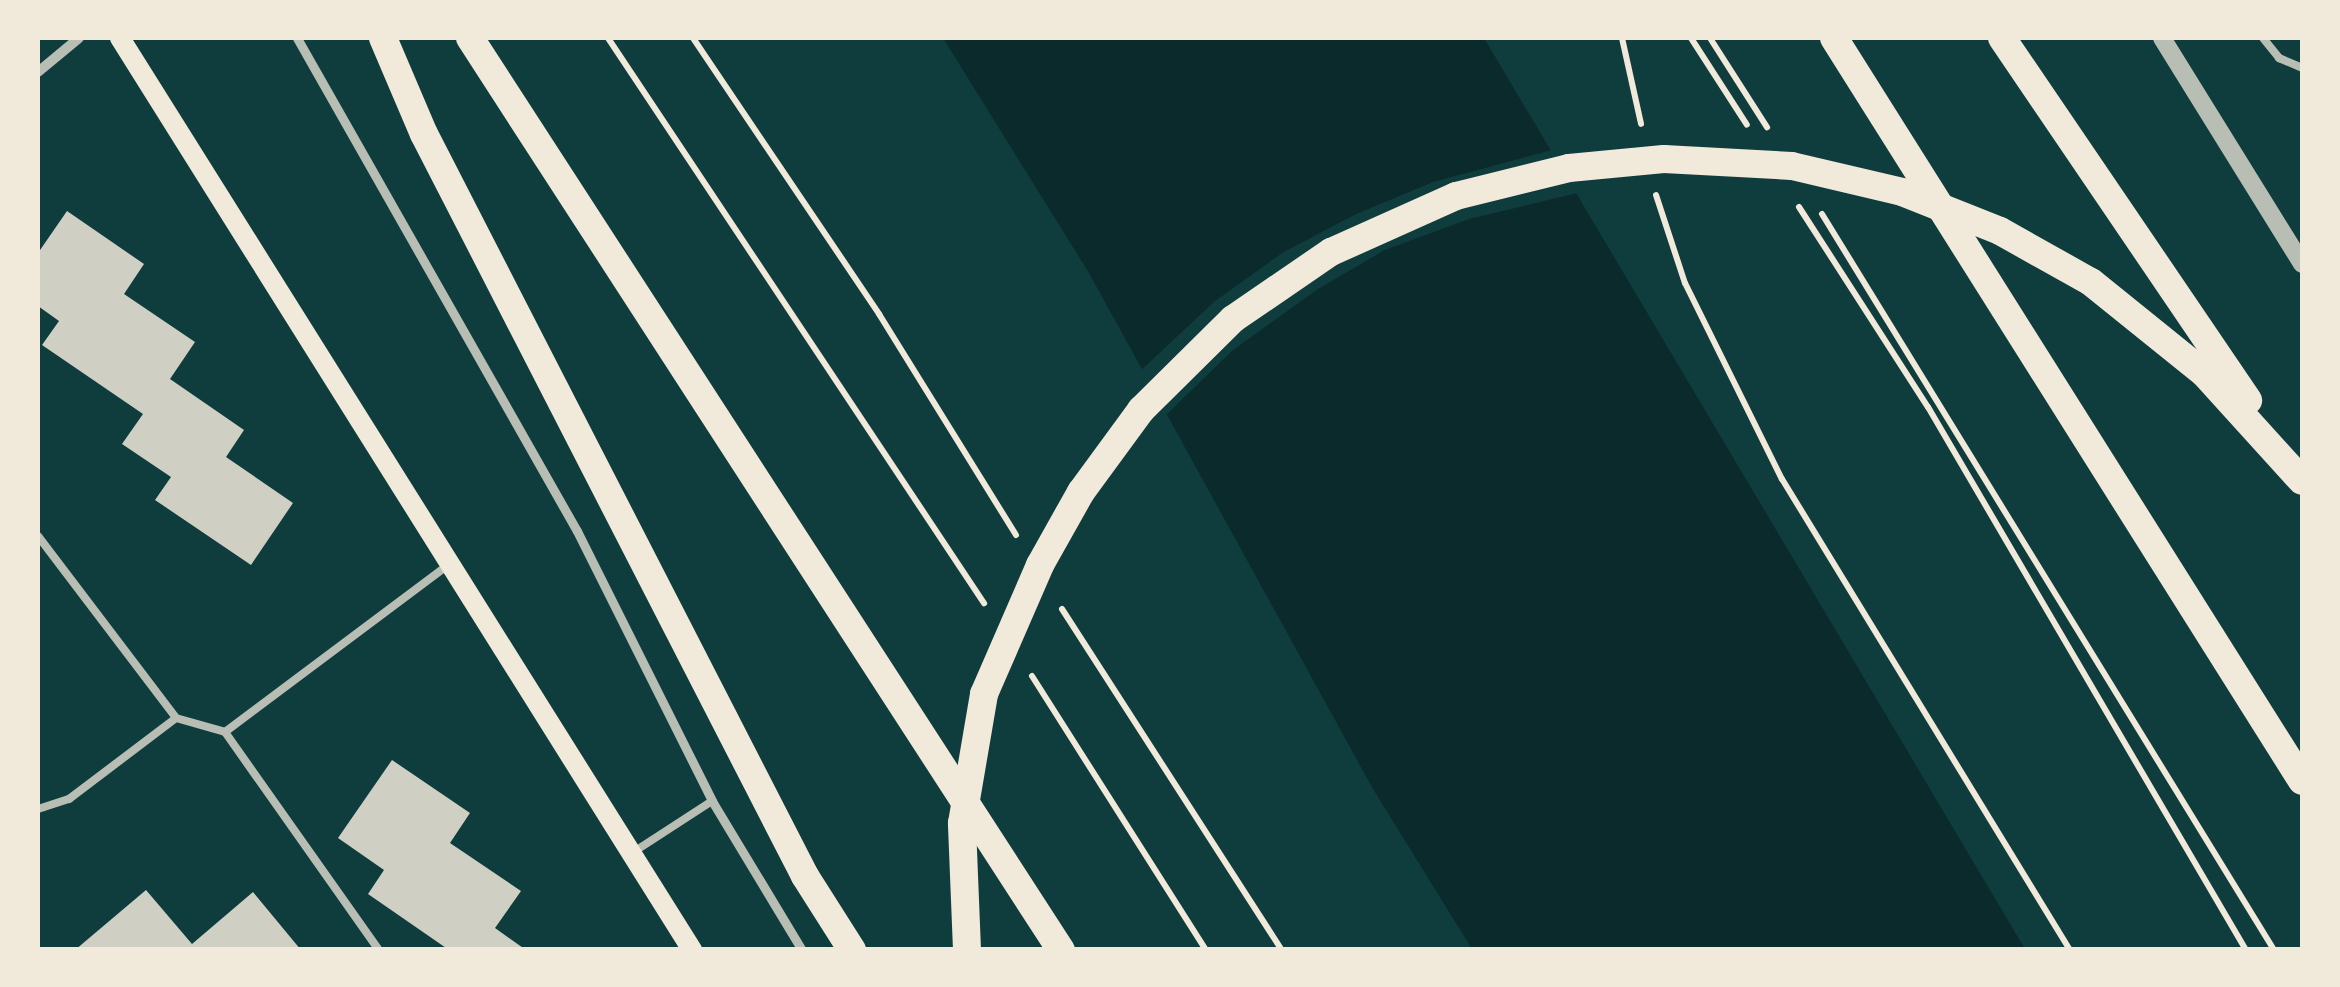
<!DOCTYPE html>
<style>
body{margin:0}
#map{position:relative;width:2340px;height:987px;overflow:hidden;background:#0f3d3e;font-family:Overpass,sans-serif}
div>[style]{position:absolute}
.water>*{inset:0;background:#0a2a2b}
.pier>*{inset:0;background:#0f3d3e}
.building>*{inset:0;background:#cfcfc3}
.path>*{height:6px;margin:-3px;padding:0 3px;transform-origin:3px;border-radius:3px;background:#f1e9da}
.service>*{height:8px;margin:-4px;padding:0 4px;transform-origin:4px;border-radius:4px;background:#b8beb3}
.pedestrian>*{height:9px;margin:-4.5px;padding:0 4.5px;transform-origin:4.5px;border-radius:4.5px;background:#b8beb3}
.minor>*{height:10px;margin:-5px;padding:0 5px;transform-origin:5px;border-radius:5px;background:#b8beb3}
.tertiary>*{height:18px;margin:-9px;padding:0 9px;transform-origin:9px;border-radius:9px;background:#b8beb3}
.secondary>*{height:20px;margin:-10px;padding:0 10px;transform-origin:10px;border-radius:10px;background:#f1e9da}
.trunk>*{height:28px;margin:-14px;padding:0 14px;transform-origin:14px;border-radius:14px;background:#f1e9da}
span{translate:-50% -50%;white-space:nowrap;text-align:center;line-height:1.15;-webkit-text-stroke:10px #f1e9da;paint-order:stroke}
.frame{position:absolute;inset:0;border:40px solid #f1e9da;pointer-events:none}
</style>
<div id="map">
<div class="water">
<div style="clip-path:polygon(943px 38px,1484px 38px,2025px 949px,1472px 949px,1373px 789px,1089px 273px)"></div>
</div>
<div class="pier">
<div style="clip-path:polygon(1556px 149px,1582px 192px,1469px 219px,1385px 250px,1318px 289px,1233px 350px,1163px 418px,1138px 373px,1215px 301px,1282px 253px,1354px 215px,1433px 182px)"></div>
</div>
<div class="building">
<div style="clip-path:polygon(67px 211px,144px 264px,124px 294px,195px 342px,170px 379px,244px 430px,226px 457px,293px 503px,251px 565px,155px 500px,171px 477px,122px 444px,143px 414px,42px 345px,59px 321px,38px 306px,38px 253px)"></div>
<div style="clip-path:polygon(392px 760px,470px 813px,450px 843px,521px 891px,495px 928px,526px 950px,449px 950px,368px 894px,384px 870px,338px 838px)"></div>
<div style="clip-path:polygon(146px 890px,192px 944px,253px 892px,301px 950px,75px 950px)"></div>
</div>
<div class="path">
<div style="left:608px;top:38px;width:679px;rotate:56.36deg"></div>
<div style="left:693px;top:38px;width:333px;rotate:56deg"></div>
<div style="left:879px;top:314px;width:260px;rotate:58.2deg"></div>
<div style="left:1622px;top:38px;width:88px;rotate:77.5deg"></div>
<div style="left:1691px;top:38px;width:103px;rotate:57.2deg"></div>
<div style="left:1710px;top:38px;width:106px;rotate:57.4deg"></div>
<div style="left:1656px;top:195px;width:93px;rotate:71.8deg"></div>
<div style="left:1685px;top:283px;width:219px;rotate:63.7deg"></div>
<div style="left:1782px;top:479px;width:552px;rotate:58.56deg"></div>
<div style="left:1799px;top:207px;width:238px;rotate:57.2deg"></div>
<div style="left:1928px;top:407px;width:629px;rotate:59.65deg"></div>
<div style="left:1822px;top:214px;width:864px;rotate:58.44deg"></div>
<div style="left:1062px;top:609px;width:406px;rotate:57.2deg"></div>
<div style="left:1032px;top:676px;width:325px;rotate:57.6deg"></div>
</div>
<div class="service">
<div style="left:2263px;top:38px;width:26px;rotate:51deg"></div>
<div style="left:2279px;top:58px;width:25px;rotate:23deg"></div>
<div style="left:38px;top:536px;width:228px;rotate:52.8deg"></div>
<div style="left:176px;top:718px;width:51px;rotate:15.9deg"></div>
<div style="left:225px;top:732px;width:267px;rotate:54.8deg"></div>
<div style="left:225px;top:732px;width:277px;rotate:-36.8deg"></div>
<div style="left:38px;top:809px;width:33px;rotate:-18deg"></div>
<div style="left:69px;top:799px;width:134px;rotate:-37.1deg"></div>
<div style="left:632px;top:853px;width:95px;rotate:-33deg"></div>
</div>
<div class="pedestrian">
<div style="left:297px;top:38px;width:567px;rotate:60.41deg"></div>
<div style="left:577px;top:531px;width:302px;rotate:63.4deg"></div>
<div style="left:712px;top:801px;width:174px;rotate:58.9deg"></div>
</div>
<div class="minor">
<div style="left:38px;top:72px;width:53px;rotate:-39.7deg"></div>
</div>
<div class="tertiary">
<div style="left:2162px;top:38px;width:266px;rotate:58.2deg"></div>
</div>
<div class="secondary">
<div style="left:120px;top:38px;width:1077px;rotate:57.9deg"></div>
</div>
<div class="trunk">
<div style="left:383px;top:38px;width:104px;rotate:66.9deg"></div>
<div style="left:424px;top:134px;width:834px;rotate:62.82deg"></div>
<div style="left:805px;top:876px;width:88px;rotate:57.6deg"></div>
<div style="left:470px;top:38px;width:1087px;rotate:57.06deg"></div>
<div style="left:1834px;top:38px;width:878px;rotate:57.79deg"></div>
<div style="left:2002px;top:38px;width:438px;rotate:55.8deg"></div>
<div style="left:967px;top:950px;width:127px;rotate:-92.3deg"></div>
<div style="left:962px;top:823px;width:131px;rotate:-80.3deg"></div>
<div style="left:984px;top:694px;width:141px;rotate:-66.5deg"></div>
<div style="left:1040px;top:565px;width:84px;rotate:-60.7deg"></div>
<div style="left:1081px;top:492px;width:102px;rotate:-53.8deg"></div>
<div style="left:1141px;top:410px;width:129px;rotate:-44.7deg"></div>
<div style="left:1233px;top:319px;width:119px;rotate:-34.4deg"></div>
<div style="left:1331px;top:252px;width:137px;rotate:-24.1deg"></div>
<div style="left:1456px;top:196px;width:116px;rotate:-13.9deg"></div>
<div style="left:1569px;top:168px;width:95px;rotate:-5.4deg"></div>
<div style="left:1664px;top:159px;width:128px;rotate:3.1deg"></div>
<div style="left:1792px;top:166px;width:113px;rotate:13.3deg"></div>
<div style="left:1902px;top:192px;width:105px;rotate:21.7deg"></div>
<div style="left:2000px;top:231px;width:104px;rotate:29.3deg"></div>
<div style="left:2091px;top:282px;width:146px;rotate:38.9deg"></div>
<div style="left:2205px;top:374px;width:144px;rotate:47.8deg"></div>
</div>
<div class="frame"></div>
</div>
